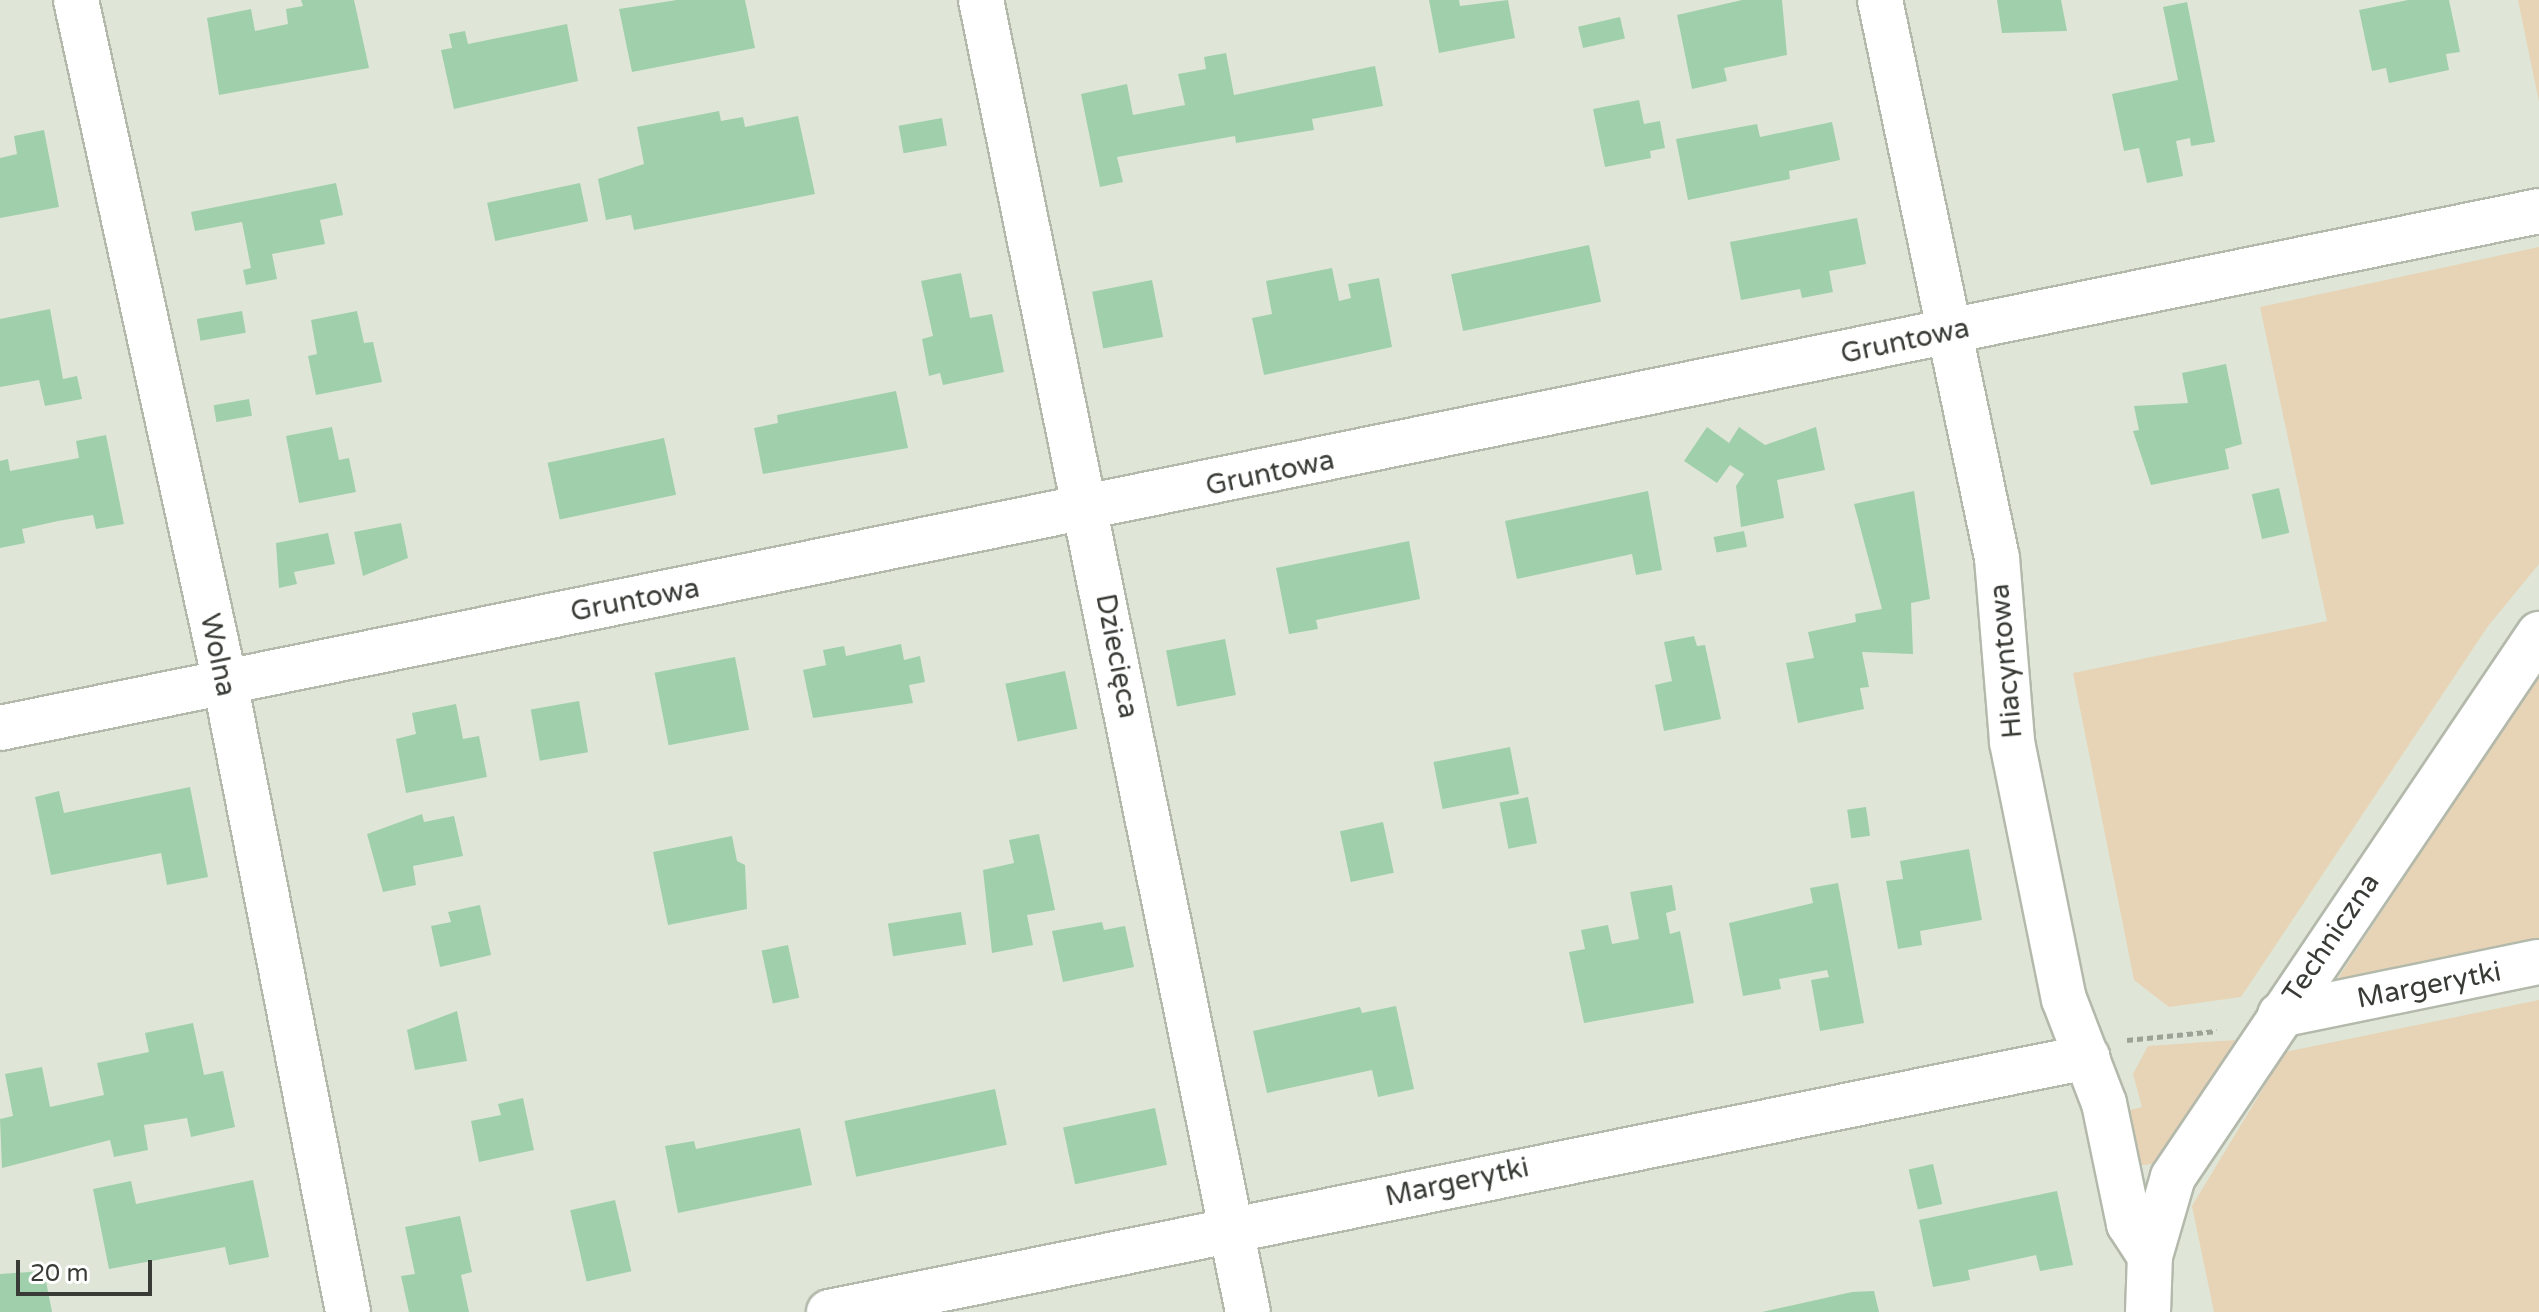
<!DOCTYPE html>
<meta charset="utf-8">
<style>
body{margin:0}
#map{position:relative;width:2539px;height:1312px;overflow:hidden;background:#dfe6d7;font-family:"Varela Round",sans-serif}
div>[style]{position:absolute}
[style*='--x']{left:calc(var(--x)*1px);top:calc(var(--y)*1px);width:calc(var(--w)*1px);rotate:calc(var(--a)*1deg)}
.green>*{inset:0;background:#e7d3b5}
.building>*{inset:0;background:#a0cfab;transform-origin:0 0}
.path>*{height:5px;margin-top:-2.5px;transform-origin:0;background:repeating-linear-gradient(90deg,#9da397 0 6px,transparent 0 10px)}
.roads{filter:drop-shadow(2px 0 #b3b9ab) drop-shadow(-2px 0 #b3b9ab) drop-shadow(0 2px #b3b9ab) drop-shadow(0 -2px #b3b9ab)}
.street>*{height:44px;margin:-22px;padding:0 22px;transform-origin:22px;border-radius:22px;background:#fff}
.secondary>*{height:44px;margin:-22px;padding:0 22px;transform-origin:22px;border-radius:22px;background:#fff}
span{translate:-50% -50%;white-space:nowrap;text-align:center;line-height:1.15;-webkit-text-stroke:8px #fff;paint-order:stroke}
.street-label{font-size:28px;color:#393c36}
.scale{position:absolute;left:16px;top:1260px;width:136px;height:36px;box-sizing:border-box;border:4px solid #393c36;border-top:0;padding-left:10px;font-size:24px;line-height:28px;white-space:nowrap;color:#393c36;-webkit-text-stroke:6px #fff;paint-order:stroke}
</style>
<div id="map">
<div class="green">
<i style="clip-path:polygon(2518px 0,2539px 0,2539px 102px)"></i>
<i style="clip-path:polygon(2539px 247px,2539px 564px,2488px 626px,2241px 997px,2169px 1007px,2134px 980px,2073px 673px,2327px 621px,2260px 307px)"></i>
<i style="clip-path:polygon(2539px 674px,2539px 944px,2338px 978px)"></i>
<i style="clip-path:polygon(2539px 1000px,2539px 1312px,2214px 1312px,2192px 1206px,2285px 1052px)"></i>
<i style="clip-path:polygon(2236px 1040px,2161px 1163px,2135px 1166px,2123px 1112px,2142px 1107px,2133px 1074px,2148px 1046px)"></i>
</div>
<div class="building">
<i style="clip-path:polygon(301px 0,354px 0,369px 68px,219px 95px,207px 18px,251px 9px,255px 31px,288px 24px,286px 9px,303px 6px)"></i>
<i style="clip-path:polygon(677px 0,745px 0,755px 48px,632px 72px,619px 9px)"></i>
<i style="clip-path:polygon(1429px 0,1459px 0,1460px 6px,1508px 0,1515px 38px,1439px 53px)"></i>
<i style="clip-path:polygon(1742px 0,1782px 0,1787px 55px,1724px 68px,1727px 81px,1692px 89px,1677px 15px)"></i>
<i style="clip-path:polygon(1997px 0,2061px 0,2067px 31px,2002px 33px)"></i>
<i style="clip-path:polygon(2408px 0,2449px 0,2460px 52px,2446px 54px,2449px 70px,2389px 83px,2386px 68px,2372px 71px,2359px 10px)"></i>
<i style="clip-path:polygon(2187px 2px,2215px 142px,2191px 146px,2190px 138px,2176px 141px,2183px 176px,2147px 183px,2139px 148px,2124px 151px,2112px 94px,2178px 80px,2163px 7px)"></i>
<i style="left:1620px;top:17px;width:22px;height:43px;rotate:77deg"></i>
<i style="clip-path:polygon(567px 24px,578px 81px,454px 109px,441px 50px,452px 48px,449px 34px,465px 31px,468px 44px)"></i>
<i style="clip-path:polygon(1226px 53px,1234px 95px,1375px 66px,1383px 106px,1312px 119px,1314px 130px,1236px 143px,1235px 136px,1117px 157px,1123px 182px,1100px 187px,1081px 94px,1127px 84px,1133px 115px,1185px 105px,1178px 74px,1206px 69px,1204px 57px)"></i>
<i style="clip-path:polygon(1639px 100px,1644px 124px,1660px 121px,1665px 148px,1650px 151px,1651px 158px,1605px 167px,1593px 109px)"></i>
<i style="clip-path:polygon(719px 111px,721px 121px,743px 117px,745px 127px,798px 116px,815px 194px,634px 230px,631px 215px,606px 220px,598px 179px,644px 164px,637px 127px)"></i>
<i style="left:942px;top:118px;width:28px;height:44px;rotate:80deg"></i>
<i style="clip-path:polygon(1832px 122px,1840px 160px,1789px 171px,1790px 179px,1688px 200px,1676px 139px,1757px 124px,1760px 137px)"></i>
<i style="clip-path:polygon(44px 130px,59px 207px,0 218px,0 158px,17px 154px,14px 136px)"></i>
<i style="clip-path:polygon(336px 183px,343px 215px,320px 220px,325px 244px,272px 254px,277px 279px,246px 285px,243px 270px,251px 268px,242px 222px,195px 231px,191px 212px)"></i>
<i style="left:580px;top:183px;width:39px;height:95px;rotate:78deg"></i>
<i style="clip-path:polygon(1857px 218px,1866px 264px,1829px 271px,1833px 292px,1802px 298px,1800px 289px,1741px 300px,1730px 242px)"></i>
<i style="left:1589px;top:245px;width:58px;height:141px;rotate:78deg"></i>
<i style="clip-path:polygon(1332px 268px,1339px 301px,1351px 298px,1348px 284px,1379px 278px,1392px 347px,1264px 375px,1252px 318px,1272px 314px,1266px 281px)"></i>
<i style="clip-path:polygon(961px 273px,970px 318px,992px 314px,1004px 372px,943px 385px,940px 373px,929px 376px,922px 339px,933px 336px,921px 281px)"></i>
<i style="left:1152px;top:280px;width:58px;height:61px;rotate:79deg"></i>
<i style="clip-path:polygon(50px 309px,63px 379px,77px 376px,82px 399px,45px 406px,39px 380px,0 387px,0 319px)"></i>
<i style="left:242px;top:311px;width:22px;height:46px;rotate:80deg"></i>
<i style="clip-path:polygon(357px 311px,364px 343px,373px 342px,382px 382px,316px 395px,308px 356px,317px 354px,311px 320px)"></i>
<i style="clip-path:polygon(2226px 364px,2242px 444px,2225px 449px,2229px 469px,2151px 485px,2133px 431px,2139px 430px,2134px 406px,2188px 403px,2182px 373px)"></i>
<i style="clip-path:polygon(896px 391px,908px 448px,763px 474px,754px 428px,778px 423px,777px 415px)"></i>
<i style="left:249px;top:399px;width:17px;height:36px;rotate:80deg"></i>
<i style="clip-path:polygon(332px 427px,339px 460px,349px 458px,356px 492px,299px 503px,286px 436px)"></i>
<i style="clip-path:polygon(1707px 427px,1729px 443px,1739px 427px,1765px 445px,1816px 427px,1825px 470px,1777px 480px,1784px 518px,1741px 527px,1736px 486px,1744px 474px,1730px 465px,1717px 483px,1684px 461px)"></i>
<i style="clip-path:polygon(106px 435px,124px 524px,96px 529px,93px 515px,58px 521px,22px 529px,25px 543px,0 548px,0 461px,8px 459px,10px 471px,79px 458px,76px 441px)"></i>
<i style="left:664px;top:438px;width:58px;height:119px;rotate:78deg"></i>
<i style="left:2279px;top:488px;width:46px;height:28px;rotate:77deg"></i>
<i style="clip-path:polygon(1648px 491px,1662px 570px,1636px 575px,1632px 554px,1517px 579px,1505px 521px)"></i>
<i style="clip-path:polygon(1914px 491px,1930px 599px,1911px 603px,1913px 654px,1862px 652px,1869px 687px,1860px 688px,1864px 709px,1798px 723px,1786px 663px,1814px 658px,1808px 632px,1856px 622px,1855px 614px,1882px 609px,1854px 504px)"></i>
<i style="clip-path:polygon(401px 523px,408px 558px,363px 576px,354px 532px)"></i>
<i style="left:1744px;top:531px;width:16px;height:31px;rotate:79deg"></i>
<i style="clip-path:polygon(328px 533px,335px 564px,294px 572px,297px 584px,279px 588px,276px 543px)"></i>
<i style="clip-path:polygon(1409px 541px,1420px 599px,1316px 620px,1318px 629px,1289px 634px,1276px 568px)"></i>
<i style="clip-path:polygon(1694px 636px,1697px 646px,1705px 645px,1721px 719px,1664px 731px,1655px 685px,1672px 681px,1664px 642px)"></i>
<i style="left:1225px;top:639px;width:57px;height:60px;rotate:79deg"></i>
<i style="clip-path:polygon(901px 644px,904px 660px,920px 656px,925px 682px,909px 685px,913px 703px,813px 718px,803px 670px,826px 665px,823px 650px,844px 646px,846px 656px)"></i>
<i style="left:735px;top:657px;width:74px;height:82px;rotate:79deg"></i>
<i style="left:1065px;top:671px;width:59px;height:61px;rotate:78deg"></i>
<i style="left:579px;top:701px;width:52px;height:49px;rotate:80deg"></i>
<i style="clip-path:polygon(456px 704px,463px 739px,479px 736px,487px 777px,406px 793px,396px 739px,416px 734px,412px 713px)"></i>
<i style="left:1510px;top:747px;width:48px;height:78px;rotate:79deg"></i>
<i style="clip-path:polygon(190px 787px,208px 877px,167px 885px,161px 853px,51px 875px,35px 797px,59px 791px,64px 813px)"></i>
<i style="left:1528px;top:797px;width:47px;height:29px;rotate:79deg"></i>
<i style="left:1866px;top:807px;width:29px;height:19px;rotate:82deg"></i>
<i style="clip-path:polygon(422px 814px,424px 822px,454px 816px,463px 856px,413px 866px,416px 885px,383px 892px,367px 834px)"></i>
<i style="left:1383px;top:822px;width:52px;height:44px;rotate:78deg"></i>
<i style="clip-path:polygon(1039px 834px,1055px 910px,1027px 915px,1033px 945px,992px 953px,983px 870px,1014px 863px,1009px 840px)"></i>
<i style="clip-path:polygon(732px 836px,737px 861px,745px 865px,747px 909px,668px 925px,653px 852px)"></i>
<i style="clip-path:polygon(1969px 849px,1982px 920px,1920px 931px,1922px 945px,1898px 949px,1886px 881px,1903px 879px,1900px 861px)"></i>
<i style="clip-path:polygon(1838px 883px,1864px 1023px,1820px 1031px,1811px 980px,1829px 977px,1827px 970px,1779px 979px,1781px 989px,1743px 996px,1729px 923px,1813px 903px,1810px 888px)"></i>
<i style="clip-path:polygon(1672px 885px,1676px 910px,1666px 913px,1670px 934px,1680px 931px,1694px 1003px,1584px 1023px,1569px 952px,1585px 949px,1581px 930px,1608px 925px,1612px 944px,1639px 939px,1630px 892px)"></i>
<i style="clip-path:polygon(480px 905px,491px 955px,440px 967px,431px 926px,451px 922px,448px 912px)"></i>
<i style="left:961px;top:912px;width:33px;height:74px;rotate:81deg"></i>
<i style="clip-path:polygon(1102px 922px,1104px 930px,1125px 926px,1134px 967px,1063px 982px,1052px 931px)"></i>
<i style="left:788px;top:945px;width:54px;height:27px;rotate:78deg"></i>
<i style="clip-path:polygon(1396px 1006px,1414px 1089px,1378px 1097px,1372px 1070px,1267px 1093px,1253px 1031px,1360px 1007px,1362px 1013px)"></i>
<i style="clip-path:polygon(457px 1011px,467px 1061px,415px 1070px,407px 1030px)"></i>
<i style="clip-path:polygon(193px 1023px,204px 1075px,223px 1071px,235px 1127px,191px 1137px,187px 1118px,163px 1122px,144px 1125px,148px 1150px,114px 1157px,110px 1140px,2px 1168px,0 1119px,13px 1116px,5px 1074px,42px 1067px,50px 1107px,104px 1095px,97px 1063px,149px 1052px,145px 1033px)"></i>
<i style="left:995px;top:1089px;width:57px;height:154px;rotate:78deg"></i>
<i style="clip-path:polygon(523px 1098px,534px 1150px,479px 1162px,471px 1121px,501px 1115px,498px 1104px)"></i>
<i style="left:1155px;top:1108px;width:58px;height:94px;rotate:78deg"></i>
<i style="clip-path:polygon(800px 1128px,812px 1185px,678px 1213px,665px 1146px,694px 1141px,696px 1149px)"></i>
<i style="left:1933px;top:1164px;width:41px;height:25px;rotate:77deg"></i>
<i style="clip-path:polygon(253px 1180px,269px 1257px,229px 1265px,225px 1247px,109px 1269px,93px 1189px,131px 1181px,136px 1204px)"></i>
<i style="clip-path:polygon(2057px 1191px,2073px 1265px,2040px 1271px,2036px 1255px,1968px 1270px,1970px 1280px,1933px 1287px,1919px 1220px)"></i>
<i style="left:615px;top:1200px;width:73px;height:46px;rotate:77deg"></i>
<i style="clip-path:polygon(460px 1216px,472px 1272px,461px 1275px,469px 1312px,409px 1312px,401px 1276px,415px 1274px,405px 1227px)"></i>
<i style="clip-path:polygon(44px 1271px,52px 1312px,0 1312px,0 1274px)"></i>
<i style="clip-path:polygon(1874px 1291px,1879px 1312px,1762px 1312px,1852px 1292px)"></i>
</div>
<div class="path">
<i style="--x:2127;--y:1040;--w:90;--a:-5.7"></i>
</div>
<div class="roads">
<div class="street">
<i style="--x:76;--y:0;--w:698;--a:77.68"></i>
<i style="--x:225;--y:682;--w:642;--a:78.95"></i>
<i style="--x:981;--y:0;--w:1339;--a:78.5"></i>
<i style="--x:1880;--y:0;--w:570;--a:78.16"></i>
<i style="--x:1997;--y:558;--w:185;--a:85.3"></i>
<i style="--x:2012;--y:742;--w:262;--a:78.6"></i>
<i style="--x:2064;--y:999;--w:111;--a:69"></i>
<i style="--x:2104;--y:1103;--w:124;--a:78.3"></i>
<i style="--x:2129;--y:1224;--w:38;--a:57"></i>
<i style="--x:0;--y:728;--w:2591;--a:-11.51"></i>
<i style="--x:2280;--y:1015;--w:264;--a:-11.6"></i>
<i style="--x:829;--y:1312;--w:1284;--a:-11.46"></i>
</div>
<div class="secondary">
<i style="--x:2148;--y:1312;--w:56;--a:-88"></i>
<i style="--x:2150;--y:1256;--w:82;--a:-73.8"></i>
<i style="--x:2173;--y:1177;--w:655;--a:-56.02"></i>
</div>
</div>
<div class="street-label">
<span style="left:1905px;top:341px;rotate:-12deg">Gruntowa</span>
<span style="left:1270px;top:473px;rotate:-12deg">Gruntowa</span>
<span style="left:635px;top:600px;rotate:-11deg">Gruntowa</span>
<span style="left:218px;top:655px;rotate:78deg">Wolna</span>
<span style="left:1117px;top:656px;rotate:79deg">Dziecięca</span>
<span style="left:2006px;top:661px;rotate:-95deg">Hiacyntowa</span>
<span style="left:2331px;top:938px;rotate:-56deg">Techniczna</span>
<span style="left:2429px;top:985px;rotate:-11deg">Margerytki</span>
<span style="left:1457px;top:1182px;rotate:-12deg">Margerytki</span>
</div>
<div class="scale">20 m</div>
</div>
